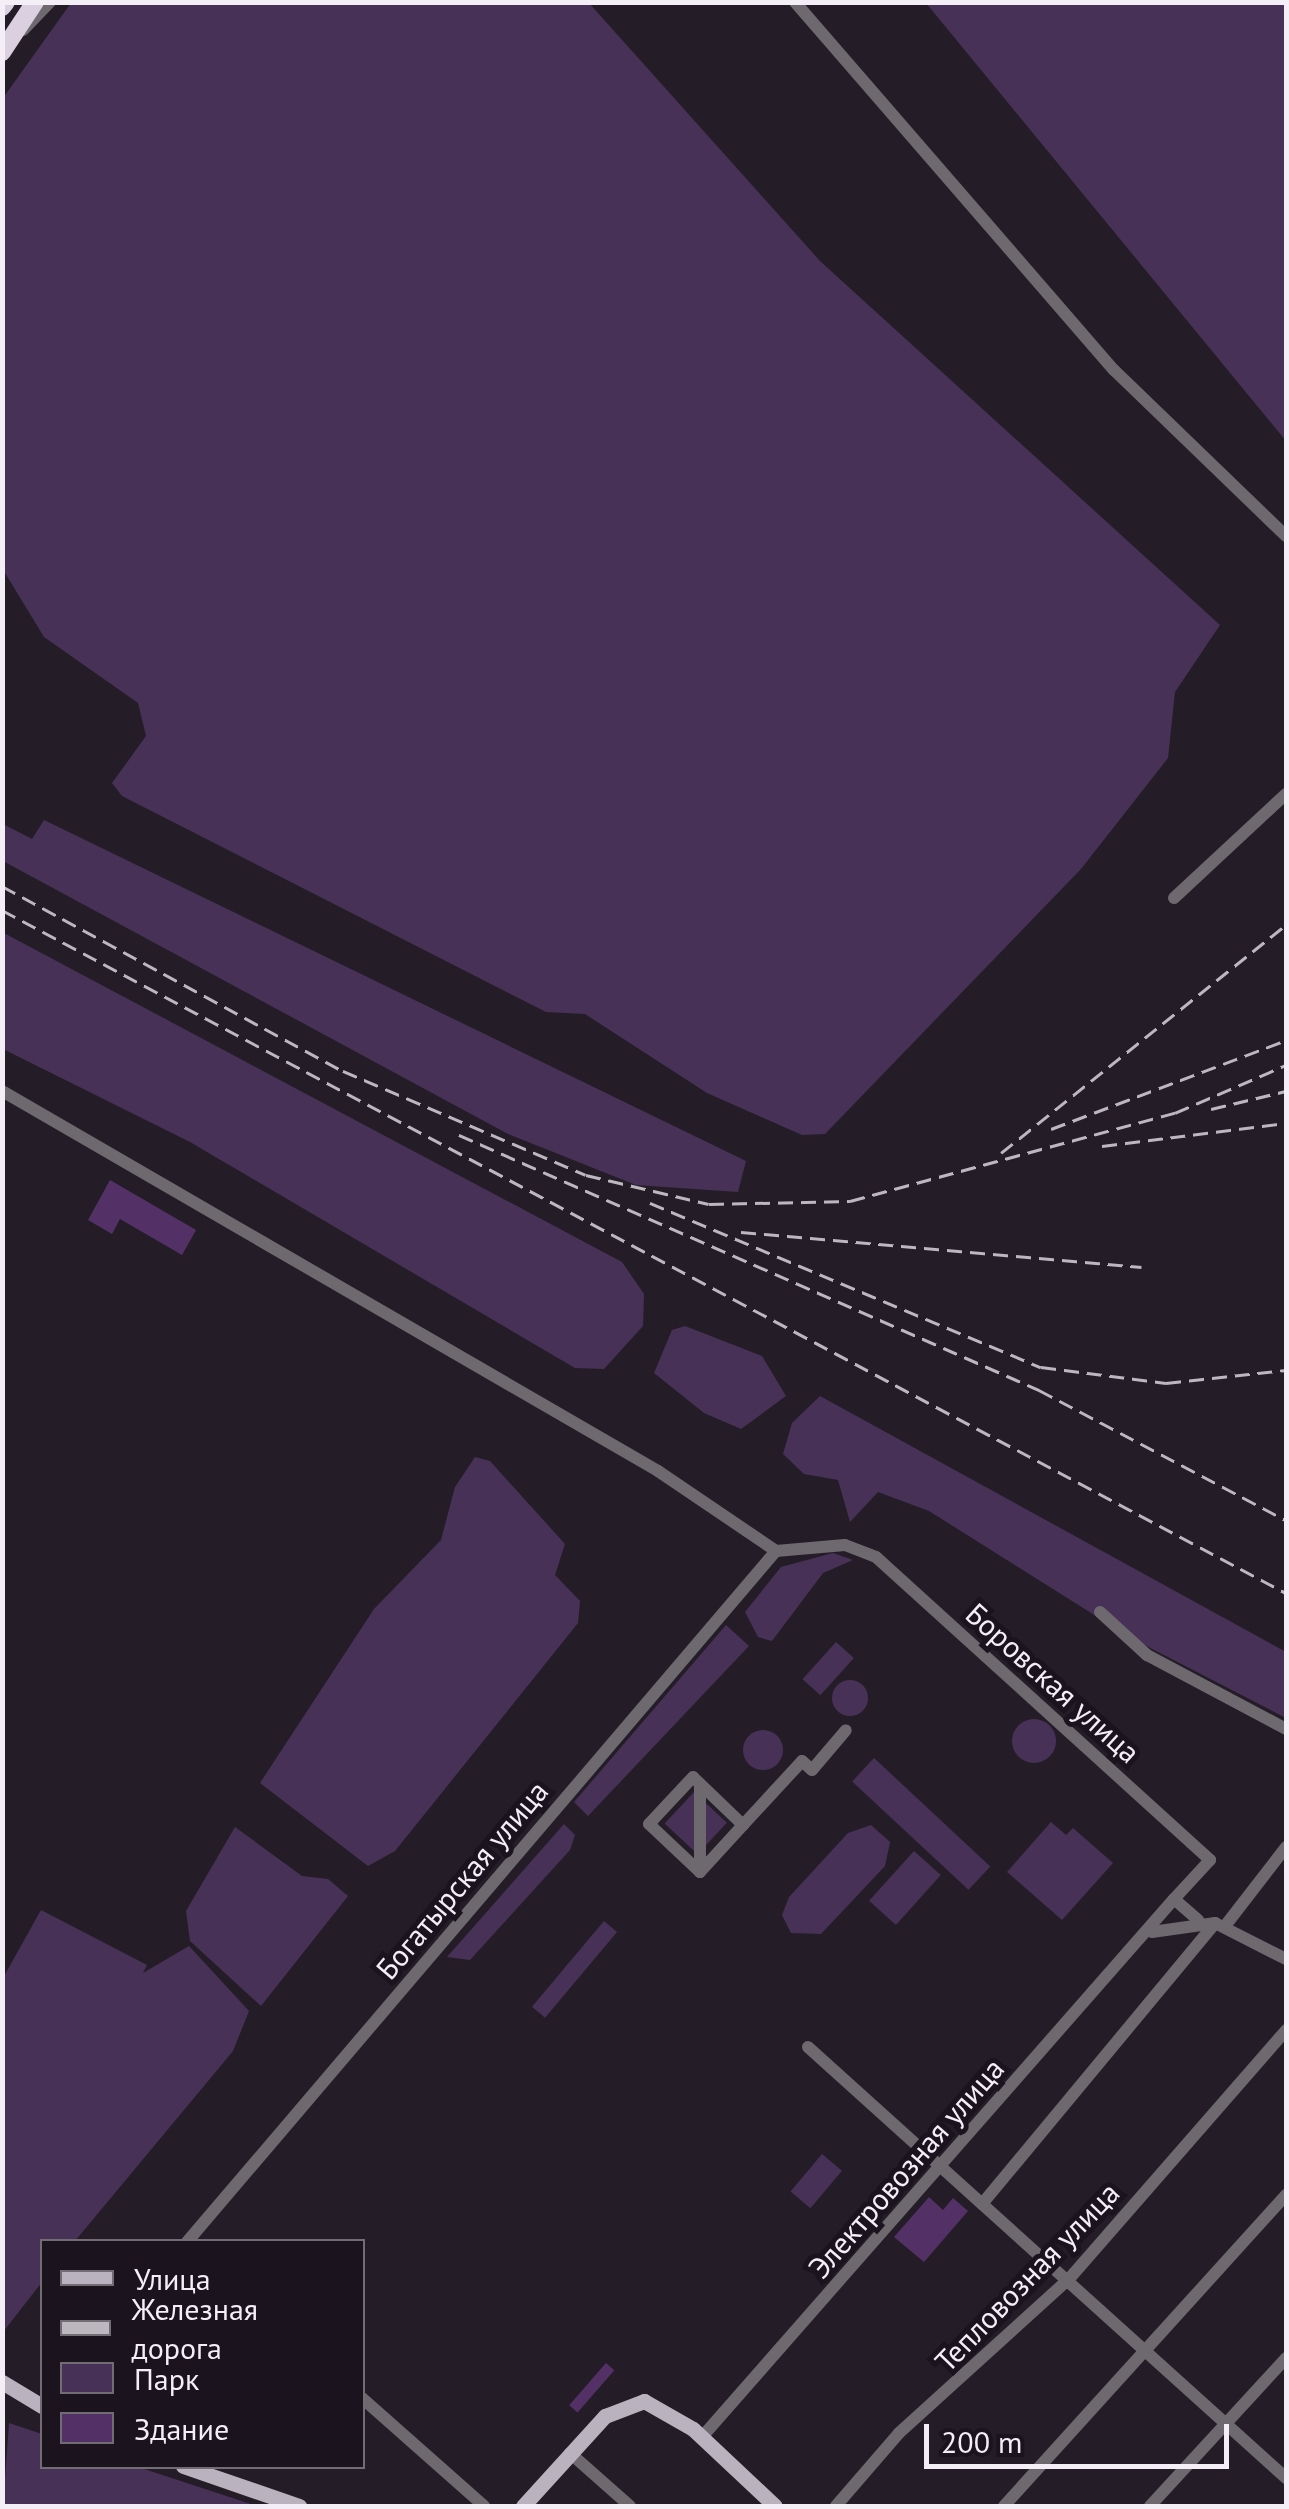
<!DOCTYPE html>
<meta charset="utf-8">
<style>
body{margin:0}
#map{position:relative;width:1289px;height:2509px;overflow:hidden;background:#241d28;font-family:"PT Sans",sans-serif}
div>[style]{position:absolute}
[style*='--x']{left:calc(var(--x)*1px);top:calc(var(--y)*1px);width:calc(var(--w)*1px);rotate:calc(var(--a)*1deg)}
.green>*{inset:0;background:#483156;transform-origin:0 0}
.round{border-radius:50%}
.building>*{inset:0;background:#533166;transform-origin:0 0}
.minor>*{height:12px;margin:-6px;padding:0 6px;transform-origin:6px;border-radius:6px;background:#6d696f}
.major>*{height:15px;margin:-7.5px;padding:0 7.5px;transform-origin:7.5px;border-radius:7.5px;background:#bab3bf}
.highway>*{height:18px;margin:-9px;padding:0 9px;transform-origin:9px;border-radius:9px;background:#dad0df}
.rail>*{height:2.5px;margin-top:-1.25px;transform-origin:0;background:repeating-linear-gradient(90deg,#bdb7c0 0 15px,transparent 0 23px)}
span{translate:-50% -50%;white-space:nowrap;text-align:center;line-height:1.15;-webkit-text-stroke:10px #1b141f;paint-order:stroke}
.street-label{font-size:30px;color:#f4eff7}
.frame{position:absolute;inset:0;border:5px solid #f4eff7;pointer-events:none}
.legend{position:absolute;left:40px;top:2239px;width:325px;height:230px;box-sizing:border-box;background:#1b141f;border:2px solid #726c75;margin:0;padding:12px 18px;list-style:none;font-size:30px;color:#f4eff7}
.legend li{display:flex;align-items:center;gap:20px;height:50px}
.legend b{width:50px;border:2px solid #726c75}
.scale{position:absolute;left:924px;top:2424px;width:305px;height:45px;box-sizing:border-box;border:5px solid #f4eff7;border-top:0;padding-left:12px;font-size:30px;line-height:35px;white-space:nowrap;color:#f4eff7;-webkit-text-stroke:8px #1b141f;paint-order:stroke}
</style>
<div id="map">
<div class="green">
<i style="clip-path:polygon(71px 3px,589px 3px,820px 261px,1220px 625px,1175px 692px,1168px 758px,1081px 869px,825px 1134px,802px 1135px,707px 1093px,585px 1014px,546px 1012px,122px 796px,112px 783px,146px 736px,138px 703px,44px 637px,2px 568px,3px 98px)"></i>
<i style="clip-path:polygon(926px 3px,1286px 3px,1286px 441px)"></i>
<i style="clip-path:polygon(44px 820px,746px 1161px,738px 1192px,636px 1185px,508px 1134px,3px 861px,3px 824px,32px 839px)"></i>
<i style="clip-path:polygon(2px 932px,622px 1262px,644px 1294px,643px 1326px,604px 1369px,575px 1368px,190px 1142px,3px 1049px)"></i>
<i style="clip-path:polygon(685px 1326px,762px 1356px,786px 1396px,741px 1429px,704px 1413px,654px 1373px,672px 1330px)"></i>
<i style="clip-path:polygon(820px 1396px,1286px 1652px,1286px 1718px,1131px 1638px,929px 1511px,878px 1492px,850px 1522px,838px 1480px,804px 1474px,783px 1454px,792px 1423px)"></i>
<i style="clip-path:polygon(475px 1457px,490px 1461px,565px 1544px,555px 1575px,580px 1601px,578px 1623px,395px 1851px,368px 1866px,260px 1783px,374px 1609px,441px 1540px,455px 1487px)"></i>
<i style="clip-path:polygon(833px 1553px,853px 1560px,823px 1573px,772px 1641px,758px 1637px,745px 1612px,781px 1567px)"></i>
<i style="clip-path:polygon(726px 1625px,749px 1646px,588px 1816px,574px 1802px)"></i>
<i style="left:836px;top:1642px;width:24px;height:50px;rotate:42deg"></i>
<i class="round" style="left:832px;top:1680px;width:36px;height:36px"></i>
<i class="round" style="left:1012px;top:1719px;width:44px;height:44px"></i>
<i class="round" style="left:743px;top:1730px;width:40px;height:40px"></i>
<i style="left:874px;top:1758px;width:159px;height:32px;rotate:43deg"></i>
<i style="left:694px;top:1792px;width:45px;height:43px;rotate:43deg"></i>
<i style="clip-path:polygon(1051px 1822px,1066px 1835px,1073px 1828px,1113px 1863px,1062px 1920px,1007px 1872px)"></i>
<i style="clip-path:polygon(564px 1824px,575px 1835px,570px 1850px,470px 1960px,447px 1957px)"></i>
<i style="clip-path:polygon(871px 1825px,890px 1842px,885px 1866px,821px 1934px,791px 1933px,782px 1915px,789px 1897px,848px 1833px)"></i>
<i style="clip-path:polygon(235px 1827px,302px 1876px,328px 1879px,348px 1896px,261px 2006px,190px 1941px,186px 1911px)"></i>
<i style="left:914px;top:1851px;width:36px;height:67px;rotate:42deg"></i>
<i style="clip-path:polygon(41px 1910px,147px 1965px,143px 1973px,189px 1946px,249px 2011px,233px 2051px,75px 2241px,42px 2242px,42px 2282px,3px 2332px,3px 1978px)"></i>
<i style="left:604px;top:1921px;width:17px;height:112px;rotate:40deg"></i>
<i style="left:822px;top:2154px;width:26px;height:49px;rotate:40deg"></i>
<i style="clip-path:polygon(9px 2423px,42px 2434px,42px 2466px,138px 2467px,257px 2506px,3px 2506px)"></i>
</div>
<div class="building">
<i style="clip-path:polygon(110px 1180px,196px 1230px,182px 1255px,120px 1219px,112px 1234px,88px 1220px)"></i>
<i style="clip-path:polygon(929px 2197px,943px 2210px,953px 2198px,968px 2211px,924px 2262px,894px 2237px)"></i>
<i style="left:606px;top:2363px;width:11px;height:56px;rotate:41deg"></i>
</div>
<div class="minor">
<i style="--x:795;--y:2;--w:487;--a:49.1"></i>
<i style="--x:1114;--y:370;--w:239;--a:44"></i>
<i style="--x:23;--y:30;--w:39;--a:-46"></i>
<i style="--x:1174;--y:898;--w:153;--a:-42.9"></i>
<i style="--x:2;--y:1091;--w:758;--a:30.08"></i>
<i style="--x:658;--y:1471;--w:143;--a:34.1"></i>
<i style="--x:776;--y:1551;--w:69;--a:-5"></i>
<i style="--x:845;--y:1545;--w:33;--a:21"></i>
<i style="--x:876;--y:1557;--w:451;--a:42.2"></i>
<i style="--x:1210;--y:1860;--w:53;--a:132.7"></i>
<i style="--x:1174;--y:1899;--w:32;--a:41"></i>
<i style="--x:1100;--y:1612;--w:64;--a:42.5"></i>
<i style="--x:1147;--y:1655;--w:157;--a:28"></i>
<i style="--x:743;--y:1825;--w:69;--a:-136.2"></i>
<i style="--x:693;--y:1777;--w:64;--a:133.1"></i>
<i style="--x:649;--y:1824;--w:70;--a:43.3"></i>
<i style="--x:700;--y:1872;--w:64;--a:-47.5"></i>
<i style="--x:743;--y:1825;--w:87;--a:-47.3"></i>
<i style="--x:802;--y:1761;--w:13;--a:42"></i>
<i style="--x:812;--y:1770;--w:52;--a:-49.6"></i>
<i style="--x:700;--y:1872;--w:88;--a:-90"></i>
<i style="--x:1225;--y:1926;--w:100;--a:-52.3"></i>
<i style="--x:1152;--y:1932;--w:64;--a:-8.1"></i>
<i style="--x:1215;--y:1923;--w:80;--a:26.9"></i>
<i style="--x:808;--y:2047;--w:644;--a:42.04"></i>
<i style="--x:982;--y:2204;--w:365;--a:-50.3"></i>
<i style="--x:187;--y:2242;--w:908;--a:-49.56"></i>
<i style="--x:362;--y:2398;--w:163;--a:41.5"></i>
<i style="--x:702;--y:2437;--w:716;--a:-48.74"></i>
<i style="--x:570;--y:2453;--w:80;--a:41.5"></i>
<i style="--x:836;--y:2506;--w:96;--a:-49.2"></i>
<i style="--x:899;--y:2433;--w:229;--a:-42.2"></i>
<i style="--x:1069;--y:2279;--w:330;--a:-48.9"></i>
<i style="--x:1004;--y:2506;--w:420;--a:-47.8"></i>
<i style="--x:1150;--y:2506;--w:201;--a:-47.4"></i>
</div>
<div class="major">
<i style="--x:2;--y:2382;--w:47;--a:31"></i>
<i style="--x:183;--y:2466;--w:123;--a:19"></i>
<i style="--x:523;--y:2506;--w:122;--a:-47.7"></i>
<i style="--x:605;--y:2416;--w:42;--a:-21"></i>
<i style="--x:644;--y:2401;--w:56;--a:29.7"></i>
<i style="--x:693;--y:2429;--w:112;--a:43.2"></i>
</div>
<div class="highway">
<i style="--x:2;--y:7;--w:6;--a:-51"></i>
<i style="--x:2;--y:52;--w:60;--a:-56.6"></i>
</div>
<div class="rail">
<i style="--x:2;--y:886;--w:388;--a:28.5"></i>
<i style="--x:343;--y:1071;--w:264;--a:23.2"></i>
<i style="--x:586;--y:1175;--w:126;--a:13.3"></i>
<i style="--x:709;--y:1204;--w:141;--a:-1.2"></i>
<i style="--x:850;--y:1201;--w:337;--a:-15.2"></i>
<i style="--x:1175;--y:1113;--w:121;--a:-23.4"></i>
<i style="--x:2;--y:910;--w:1454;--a:28.01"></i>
<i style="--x:1211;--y:1109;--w:77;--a:-13.5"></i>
<i style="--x:1051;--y:1129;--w:251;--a:-20.7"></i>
<i style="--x:459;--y:1135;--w:634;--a:23.73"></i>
<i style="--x:1039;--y:1390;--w:279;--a:27.8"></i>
<i style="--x:1102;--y:1146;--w:185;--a:-7.1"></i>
<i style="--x:1001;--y:1153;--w:365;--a:-38.7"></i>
<i style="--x:650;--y:1203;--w:424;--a:22.8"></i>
<i style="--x:1041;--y:1367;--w:126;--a:7.3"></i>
<i style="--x:1166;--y:1383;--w:121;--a:-6.2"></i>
<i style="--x:741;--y:1232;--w:402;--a:5"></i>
</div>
<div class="street-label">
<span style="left:1053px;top:1683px;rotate:42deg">Боровская улица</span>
<span style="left:462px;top:1880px;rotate:-50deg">Богатырская улица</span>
<span style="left:906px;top:2168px;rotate:-49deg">Электровозная улица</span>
<span style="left:1027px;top:2277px;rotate:-46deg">Тепловозная улица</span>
</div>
<div class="frame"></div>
<ul class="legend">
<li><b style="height:12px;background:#bab3bf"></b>Улица</li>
<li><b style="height:12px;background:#bdb7c0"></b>Железная дорога</li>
<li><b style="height:28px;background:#483156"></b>Парк</li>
<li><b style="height:28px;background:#533166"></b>Здание</li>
</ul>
<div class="scale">200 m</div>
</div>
